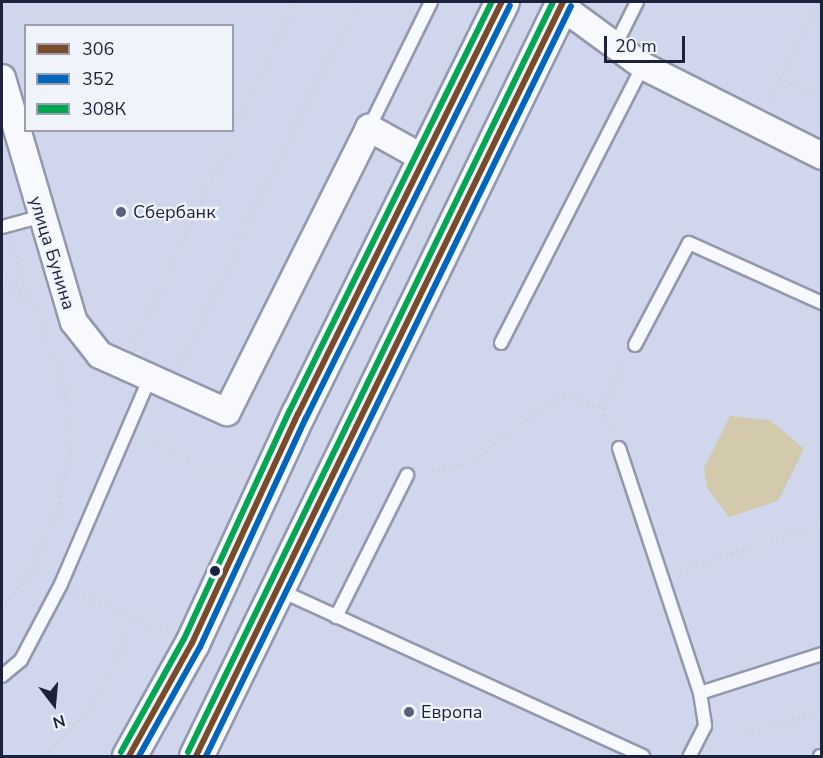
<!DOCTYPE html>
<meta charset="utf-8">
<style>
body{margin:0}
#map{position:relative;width:823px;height:758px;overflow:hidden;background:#d0d7ed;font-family:"Nunito Sans",sans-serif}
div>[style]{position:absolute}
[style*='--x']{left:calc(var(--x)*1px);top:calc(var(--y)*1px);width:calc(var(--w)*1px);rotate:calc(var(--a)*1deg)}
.green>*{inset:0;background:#d3c9ac}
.path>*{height:4px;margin-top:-2px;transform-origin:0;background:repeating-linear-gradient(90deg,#cdd0d7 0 1.5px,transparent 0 6px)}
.roads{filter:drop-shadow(2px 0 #9299ae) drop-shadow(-2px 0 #9299ae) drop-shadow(0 2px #9299ae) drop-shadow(0 -2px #9299ae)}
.lane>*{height:12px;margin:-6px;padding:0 6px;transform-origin:6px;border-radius:6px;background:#f8f9fc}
.street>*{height:26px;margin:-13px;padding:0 13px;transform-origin:13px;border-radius:13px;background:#f8f9fc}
.secondary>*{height:33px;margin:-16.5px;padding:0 16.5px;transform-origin:16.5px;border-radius:16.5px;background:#f8f9fc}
.bus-1>*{height:6px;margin:-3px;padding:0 3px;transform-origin:3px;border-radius:3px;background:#7a4b2a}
.bus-2>*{height:6px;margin:-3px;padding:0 3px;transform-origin:3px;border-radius:3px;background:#0065bd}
.bus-3>*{height:6px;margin:-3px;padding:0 3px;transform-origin:3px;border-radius:3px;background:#00a651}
.dots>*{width:16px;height:16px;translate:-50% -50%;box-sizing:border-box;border:3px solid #f1f3fa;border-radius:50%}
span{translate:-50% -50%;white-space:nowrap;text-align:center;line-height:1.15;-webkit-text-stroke:4.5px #f1f3fa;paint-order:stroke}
.poi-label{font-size:18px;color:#1b223c}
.left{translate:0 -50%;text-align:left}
.street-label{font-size:18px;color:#1b223c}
.frame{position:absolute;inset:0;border:3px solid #1b223c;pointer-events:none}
.legend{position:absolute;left:24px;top:24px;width:210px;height:108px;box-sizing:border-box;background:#f1f3fa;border:2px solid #9b9fae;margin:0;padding:8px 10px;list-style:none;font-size:18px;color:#1b223c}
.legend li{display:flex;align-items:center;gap:12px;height:30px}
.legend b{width:30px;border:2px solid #9b9fae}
.north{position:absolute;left:24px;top:674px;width:60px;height:60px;-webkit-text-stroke:4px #f1f3fa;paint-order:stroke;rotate:164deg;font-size:16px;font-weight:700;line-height:24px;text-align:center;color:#1b223c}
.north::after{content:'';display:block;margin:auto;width:21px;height:27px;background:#1b223c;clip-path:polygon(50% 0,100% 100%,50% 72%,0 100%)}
.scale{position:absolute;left:604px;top:36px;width:81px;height:27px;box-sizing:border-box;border:3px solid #1b223c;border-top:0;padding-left:8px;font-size:18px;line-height:21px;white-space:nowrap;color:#1b223c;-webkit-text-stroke:4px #f1f3fa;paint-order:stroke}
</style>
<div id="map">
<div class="green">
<i style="clip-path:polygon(730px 416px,770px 420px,804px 449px,778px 501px,729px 517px,707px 488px,704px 468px)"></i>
</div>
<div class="path">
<i style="--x:780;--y:78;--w:47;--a:25.5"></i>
<i style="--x:769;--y:101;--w:110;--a:-63.7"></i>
<i style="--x:2;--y:198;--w:8;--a:76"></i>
<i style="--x:2;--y:275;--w:34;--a:43"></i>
<i style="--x:135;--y:343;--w:377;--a:-64.9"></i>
<i style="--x:179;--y:364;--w:404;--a:-63.6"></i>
<i style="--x:603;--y:409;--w:54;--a:-63.4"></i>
<i style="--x:145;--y:438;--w:101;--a:26.6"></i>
<i style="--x:426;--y:472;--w:47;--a:-9.9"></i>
<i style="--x:472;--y:464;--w:52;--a:-41.1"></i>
<i style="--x:511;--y:430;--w:63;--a:-32.7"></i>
<i style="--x:564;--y:396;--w:41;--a:18.4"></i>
<i style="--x:603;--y:409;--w:24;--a:68"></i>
<i style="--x:680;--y:571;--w:150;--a:-18.3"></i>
<i style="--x:78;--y:592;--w:98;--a:24.2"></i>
<i style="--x:2;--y:608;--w:46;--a:-51.1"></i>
<i style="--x:31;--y:572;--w:62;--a:-66.3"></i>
<i style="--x:56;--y:515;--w:67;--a:-76.2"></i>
<i style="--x:72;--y:450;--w:56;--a:-97.1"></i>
<i style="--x:65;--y:394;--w:58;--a:-107.2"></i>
<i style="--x:48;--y:339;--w:46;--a:-116"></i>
<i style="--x:28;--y:298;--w:57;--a:-105.3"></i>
<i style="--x:735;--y:738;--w:91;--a:-17.8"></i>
<i style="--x:45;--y:756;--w:83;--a:-46.9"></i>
<i style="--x:102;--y:695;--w:85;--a:-69.2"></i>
</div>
<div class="roads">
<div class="lane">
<i style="--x:615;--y:46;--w:49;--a:-63.4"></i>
<i style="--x:369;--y:128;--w:140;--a:-63.8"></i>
<i style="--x:2;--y:227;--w:39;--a:-15"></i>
<i style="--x:501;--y:343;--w:311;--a:-62.9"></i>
<i style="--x:635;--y:345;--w:115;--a:-62.1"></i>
<i style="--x:689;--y:243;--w:146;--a:24.3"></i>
<i style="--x:619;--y:448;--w:258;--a:71.7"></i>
<i style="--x:700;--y:693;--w:33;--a:81"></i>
<i style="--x:705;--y:726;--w:34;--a:117"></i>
<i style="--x:279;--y:590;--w:400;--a:24.5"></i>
<i style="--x:336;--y:617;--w:159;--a:-63.4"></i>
<i style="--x:2;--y:676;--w:25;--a:-40"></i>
<i style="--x:21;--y:660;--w:86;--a:-62.2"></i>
<i style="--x:61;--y:584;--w:222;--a:-66.7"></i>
<i style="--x:700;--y:693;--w:128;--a:-17.7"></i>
<i style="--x:820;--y:756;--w:2;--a:0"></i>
</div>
<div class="street">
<i style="--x:561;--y:6;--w:102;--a:36.2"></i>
<i style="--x:643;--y:66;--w:200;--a:26.7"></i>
<i style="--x:2;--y:78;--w:254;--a:73.6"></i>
<i style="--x:74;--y:322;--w:42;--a:51.8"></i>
<i style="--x:100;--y:355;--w:139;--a:24.2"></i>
<i style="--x:227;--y:412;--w:318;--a:-63.4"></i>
<i style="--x:369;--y:128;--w:64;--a:29"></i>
</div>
<div class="secondary">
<i style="--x:129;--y:756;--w:129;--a:-60.9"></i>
<i style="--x:192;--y:643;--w:252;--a:-65.2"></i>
<i style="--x:298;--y:414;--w:460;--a:-63.7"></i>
<i style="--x:196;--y:756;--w:839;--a:-64.05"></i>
</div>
</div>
<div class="bus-1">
<i style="--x:129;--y:756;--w:129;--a:-60.9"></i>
<i style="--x:192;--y:643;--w:252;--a:-65.2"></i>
<i style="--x:298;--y:414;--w:460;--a:-63.7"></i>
<i style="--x:196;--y:756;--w:839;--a:-64.05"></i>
</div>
<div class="bus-2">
<i style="--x:139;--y:756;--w:125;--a:-60.8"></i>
<i style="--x:200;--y:647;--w:252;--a:-65.2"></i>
<i style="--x:306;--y:418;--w:460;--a:-63.7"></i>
<i style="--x:206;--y:756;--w:834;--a:-64.05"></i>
</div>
<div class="bus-3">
<i style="--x:121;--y:752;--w:129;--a:-60.9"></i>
<i style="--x:184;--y:639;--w:252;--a:-65.2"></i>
<i style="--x:290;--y:410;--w:455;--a:-63.7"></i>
<i style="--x:188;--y:752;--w:834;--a:-64.05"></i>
</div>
<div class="dots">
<i style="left:121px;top:212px;background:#5a617a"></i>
<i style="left:215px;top:571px;background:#1b223c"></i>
<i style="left:409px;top:712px;background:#5a617a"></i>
</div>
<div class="poi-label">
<span class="left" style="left:133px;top:212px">Сбербанк</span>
<span class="left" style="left:421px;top:712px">Европа</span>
</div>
<div class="street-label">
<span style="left:52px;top:253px;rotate:73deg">улица Бунина</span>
</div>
<div class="frame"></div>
<ul class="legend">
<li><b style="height:8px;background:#7a4b2a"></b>306</li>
<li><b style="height:8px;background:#0065bd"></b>352</li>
<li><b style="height:8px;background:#00a651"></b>308К</li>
</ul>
<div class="north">N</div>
<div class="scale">20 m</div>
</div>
